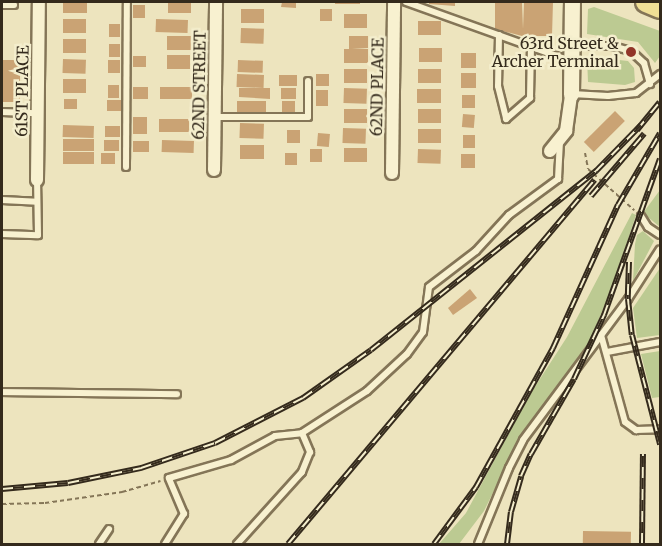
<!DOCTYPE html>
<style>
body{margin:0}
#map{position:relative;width:662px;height:546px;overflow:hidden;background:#ede4be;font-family:Merriweather,serif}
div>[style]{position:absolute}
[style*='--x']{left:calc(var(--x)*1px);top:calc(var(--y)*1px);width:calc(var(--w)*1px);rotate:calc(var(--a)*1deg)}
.green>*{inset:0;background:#bcca92}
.building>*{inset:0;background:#caa374;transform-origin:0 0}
.path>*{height:2px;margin-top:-1px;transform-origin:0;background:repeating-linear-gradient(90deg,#847557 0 4.5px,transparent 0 7.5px)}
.roads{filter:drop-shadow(2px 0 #847557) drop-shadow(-2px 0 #847557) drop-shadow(0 2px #847557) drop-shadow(0 -2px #847557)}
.service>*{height:6px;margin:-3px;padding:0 3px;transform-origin:3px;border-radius:3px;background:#f8f1d0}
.minor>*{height:12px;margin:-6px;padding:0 6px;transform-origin:6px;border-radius:6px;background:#f8f1d0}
.tertiary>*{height:15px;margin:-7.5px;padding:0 7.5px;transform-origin:7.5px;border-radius:7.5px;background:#f8f1d0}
.primary>*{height:20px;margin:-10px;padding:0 10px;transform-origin:10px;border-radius:10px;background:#f0df95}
.rail>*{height:6px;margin-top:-3px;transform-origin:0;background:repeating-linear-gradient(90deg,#f4eecd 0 11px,#342a1c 0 22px);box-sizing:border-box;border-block:2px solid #342a1c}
.dots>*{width:16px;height:16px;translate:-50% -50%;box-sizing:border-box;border:3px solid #f4eecd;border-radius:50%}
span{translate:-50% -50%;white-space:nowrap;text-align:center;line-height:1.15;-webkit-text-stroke:5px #f4eecd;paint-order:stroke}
.poi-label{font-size:16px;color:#342a1c}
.right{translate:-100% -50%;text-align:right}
.street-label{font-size:16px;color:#342a1c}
.frame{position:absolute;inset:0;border:3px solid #342a1c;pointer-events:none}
</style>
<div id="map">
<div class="green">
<i style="clip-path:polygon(594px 7px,660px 31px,660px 56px,655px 63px,638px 42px,587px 34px,588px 9px)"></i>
<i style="clip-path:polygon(587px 58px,594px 58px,594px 69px,601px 69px,601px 58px,628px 61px,634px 68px,635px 82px,625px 85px,588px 82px)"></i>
<i style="clip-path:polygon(660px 190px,660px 227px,643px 213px)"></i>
<i style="clip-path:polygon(632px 213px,636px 215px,613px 285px,589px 343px,524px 430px,484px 511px,459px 544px,439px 544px,466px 513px,529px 396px,567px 337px)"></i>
<i style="clip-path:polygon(643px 231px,654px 241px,633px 281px,635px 244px,637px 235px)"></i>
<i style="clip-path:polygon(660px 268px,660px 335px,637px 338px,633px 308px)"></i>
<i style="clip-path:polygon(660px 351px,660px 397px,652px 398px,641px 354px)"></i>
</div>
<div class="building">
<i style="left:63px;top:2px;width:24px;height:11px"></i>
<i style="left:168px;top:2px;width:23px;height:11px"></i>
<i style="clip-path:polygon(282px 2px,296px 2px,296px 8px,281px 7px)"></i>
<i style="left:335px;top:2px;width:25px;height:2px"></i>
<i style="clip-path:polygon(429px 2px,455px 2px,455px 6px,429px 4px)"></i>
<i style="clip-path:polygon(495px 2px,522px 2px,523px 29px,524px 2px,553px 2px,552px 36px,522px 36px,495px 29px)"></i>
<i style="left:133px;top:5px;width:12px;height:13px"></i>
<i style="left:241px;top:9px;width:23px;height:14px"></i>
<i style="left:320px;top:9px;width:12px;height:12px"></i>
<i style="left:344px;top:14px;width:23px;height:14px"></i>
<i style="left:63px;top:19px;width:23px;height:14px"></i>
<i style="left:156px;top:19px;width:32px;height:13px;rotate:2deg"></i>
<i style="left:418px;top:21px;width:23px;height:14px"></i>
<i style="left:109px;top:24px;width:11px;height:13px"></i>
<i style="left:241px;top:28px;width:23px;height:15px;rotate:2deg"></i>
<i style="left:167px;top:36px;width:24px;height:14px"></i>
<i style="clip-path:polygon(349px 36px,368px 36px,368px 48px,352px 48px,368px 49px,368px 63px,344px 63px,344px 49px,349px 49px)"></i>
<i style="left:63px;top:39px;width:23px;height:14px"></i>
<i style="left:109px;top:44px;width:11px;height:13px"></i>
<i style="left:419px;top:48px;width:23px;height:14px"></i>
<i style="left:461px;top:53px;width:15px;height:15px"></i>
<i style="left:167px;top:55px;width:23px;height:14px"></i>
<i style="left:133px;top:56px;width:13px;height:11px"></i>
<i style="left:63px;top:59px;width:23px;height:14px;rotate:2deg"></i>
<i style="left:2px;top:60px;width:18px;height:42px"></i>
<i style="left:108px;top:60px;width:12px;height:13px"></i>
<i style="left:238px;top:60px;width:25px;height:12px;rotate:2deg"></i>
<i style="left:594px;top:61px;width:7px;height:8px"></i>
<i style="left:344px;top:69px;width:23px;height:14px"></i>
<i style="left:418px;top:69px;width:23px;height:14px"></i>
<i style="left:461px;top:73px;width:15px;height:15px"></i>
<i style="left:237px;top:74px;width:27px;height:13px;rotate:2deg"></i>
<i style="left:316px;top:74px;width:13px;height:12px"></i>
<i style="left:279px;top:75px;width:18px;height:11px"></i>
<i style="left:63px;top:79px;width:23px;height:14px"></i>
<i style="left:108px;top:85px;width:11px;height:13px"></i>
<i style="left:133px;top:87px;width:15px;height:12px"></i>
<i style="left:160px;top:87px;width:32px;height:12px"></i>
<i style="clip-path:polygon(239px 88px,270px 88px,270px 99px,239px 97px)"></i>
<i style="left:281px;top:88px;width:15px;height:11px"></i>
<i style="left:344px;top:88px;width:23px;height:15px;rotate:2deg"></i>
<i style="left:417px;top:89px;width:24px;height:14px"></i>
<i style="left:316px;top:90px;width:12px;height:16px"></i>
<i style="left:462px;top:95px;width:13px;height:13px"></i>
<i style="left:64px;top:99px;width:13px;height:10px"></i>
<i style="left:107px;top:100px;width:15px;height:11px"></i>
<i style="left:266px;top:101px;width:12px;height:29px;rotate:90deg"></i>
<i style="left:282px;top:101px;width:13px;height:13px"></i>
<i style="left:344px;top:109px;width:23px;height:14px"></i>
<i style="left:418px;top:109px;width:23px;height:14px"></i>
<i style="left:615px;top:111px;width:14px;height:44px;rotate:45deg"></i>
<i style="left:463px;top:114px;width:12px;height:13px;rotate:5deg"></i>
<i style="left:133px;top:117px;width:14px;height:17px"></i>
<i style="left:159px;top:119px;width:30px;height:13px"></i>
<i style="left:240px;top:123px;width:24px;height:15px;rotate:2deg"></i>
<i style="left:63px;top:125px;width:31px;height:12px;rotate:2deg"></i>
<i style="left:105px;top:126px;width:15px;height:11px"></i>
<i style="left:343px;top:128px;width:23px;height:15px;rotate:2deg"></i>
<i style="left:418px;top:129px;width:23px;height:14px"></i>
<i style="left:287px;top:130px;width:13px;height:13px"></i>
<i style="left:318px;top:133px;width:12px;height:13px;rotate:5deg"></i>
<i style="left:463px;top:135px;width:12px;height:13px"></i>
<i style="left:63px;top:139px;width:31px;height:12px"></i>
<i style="left:104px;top:140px;width:15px;height:11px"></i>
<i style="left:162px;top:140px;width:32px;height:12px;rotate:2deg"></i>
<i style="left:133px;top:141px;width:16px;height:11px"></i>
<i style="left:240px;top:145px;width:24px;height:14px"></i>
<i style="left:344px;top:148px;width:23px;height:14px"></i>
<i style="left:310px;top:149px;width:12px;height:13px"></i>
<i style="left:418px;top:149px;width:23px;height:14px;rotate:2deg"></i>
<i style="left:63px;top:152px;width:31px;height:12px"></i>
<i style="left:101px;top:153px;width:14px;height:11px"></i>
<i style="left:285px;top:153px;width:12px;height:12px"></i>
<i style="left:461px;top:154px;width:14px;height:14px"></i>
<i style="clip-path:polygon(470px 289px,477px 298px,453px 315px,448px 308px)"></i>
<i style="left:583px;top:531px;width:48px;height:13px;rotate:1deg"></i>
</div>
<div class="path">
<i style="--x:585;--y:153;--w:16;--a:79"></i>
<i style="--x:588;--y:169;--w:62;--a:41.7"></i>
<i style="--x:2;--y:504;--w:43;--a:-1.3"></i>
<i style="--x:45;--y:503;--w:78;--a:-8.1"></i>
<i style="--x:122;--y:492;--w:40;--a:-16"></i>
</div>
<div class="roads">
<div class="service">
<i style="--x:406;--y:2;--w:175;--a:19.7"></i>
<i style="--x:2;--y:5;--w:12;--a:0"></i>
<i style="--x:499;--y:35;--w:51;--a:91.1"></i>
<i style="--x:498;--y:86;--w:34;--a:76"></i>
<i style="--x:506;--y:119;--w:32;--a:-41"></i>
<i style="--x:530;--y:98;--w:51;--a:-88.9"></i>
<i style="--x:573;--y:46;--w:39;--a:0"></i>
<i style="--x:612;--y:46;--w:20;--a:15"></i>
<i style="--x:631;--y:51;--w:18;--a:43"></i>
<i style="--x:644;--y:63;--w:22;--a:74"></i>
<i style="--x:572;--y:94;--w:36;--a:3"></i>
<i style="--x:608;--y:96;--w:28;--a:-6"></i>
<i style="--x:636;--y:93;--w:31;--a:-38"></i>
<i style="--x:2;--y:112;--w:35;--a:2"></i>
<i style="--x:215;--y:117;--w:93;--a:0"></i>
<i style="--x:308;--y:117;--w:36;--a:-90"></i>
<i style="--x:126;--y:167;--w:165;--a:-89.7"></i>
<i style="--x:2;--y:200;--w:35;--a:3"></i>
<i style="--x:641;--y:216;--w:13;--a:58"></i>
<i style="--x:648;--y:227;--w:14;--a:34"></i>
<i style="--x:2;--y:234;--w:36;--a:2"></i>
<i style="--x:38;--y:235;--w:55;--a:-91"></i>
<i style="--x:601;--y:335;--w:90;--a:74.6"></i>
<i style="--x:625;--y:422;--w:14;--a:36"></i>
<i style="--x:636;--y:430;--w:24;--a:-2"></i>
<i style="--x:607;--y:352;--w:54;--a:-10.7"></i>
<i style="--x:2;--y:392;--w:175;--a:0.7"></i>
<i style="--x:302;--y:433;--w:77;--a:-32.9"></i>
<i style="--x:367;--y:391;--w:54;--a:-42.8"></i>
<i style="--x:407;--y:354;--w:27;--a:-54"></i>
<i style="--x:423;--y:332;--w:45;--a:-82.4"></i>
<i style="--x:429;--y:287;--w:59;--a:-37.5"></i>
<i style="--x:476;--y:251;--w:49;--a:-47.5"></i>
<i style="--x:509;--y:215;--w:61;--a:-36.3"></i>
<i style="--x:558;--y:179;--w:39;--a:-87"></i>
<i style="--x:99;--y:544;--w:18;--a:-56"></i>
<i style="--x:165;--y:544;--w:36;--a:-58"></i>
<i style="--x:184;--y:514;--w:39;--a:-113"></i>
<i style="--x:169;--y:478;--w:65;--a:-16.2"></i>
<i style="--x:231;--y:460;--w:50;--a:-28.6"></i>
<i style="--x:275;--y:436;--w:27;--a:-6"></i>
<i style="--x:302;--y:433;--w:21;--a:67"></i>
<i style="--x:310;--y:452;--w:22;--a:112"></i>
<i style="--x:302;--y:472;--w:97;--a:132.1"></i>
<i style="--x:478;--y:544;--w:82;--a:-67.8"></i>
<i style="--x:509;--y:468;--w:31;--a:-63"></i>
<i style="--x:523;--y:440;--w:176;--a:-53.3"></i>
<i style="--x:628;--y:299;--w:59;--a:-57.4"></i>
</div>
<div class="minor">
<i style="--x:550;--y:151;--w:26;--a:-51"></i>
<i style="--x:566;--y:131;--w:37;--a:-82"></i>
<i style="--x:214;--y:170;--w:168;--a:-89.3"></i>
<i style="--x:392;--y:173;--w:171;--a:-89.3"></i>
<i style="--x:37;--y:180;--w:178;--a:-89.4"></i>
</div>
<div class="tertiary">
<i style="--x:571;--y:94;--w:92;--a:-89.4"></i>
</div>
<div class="primary">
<i style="--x:646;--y:2;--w:15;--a:23"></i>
</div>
</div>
<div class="rail">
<i style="--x:637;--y:130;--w:36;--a:-51"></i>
<i style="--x:591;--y:196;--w:82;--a:-49.5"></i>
<i style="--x:629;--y:262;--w:37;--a:92"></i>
<i style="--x:628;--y:299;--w:36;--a:84"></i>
<i style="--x:632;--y:335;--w:113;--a:75.6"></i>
<i style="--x:2;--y:489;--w:66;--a:-5.2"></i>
<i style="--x:68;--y:483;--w:75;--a:-11.6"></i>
<i style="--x:141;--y:468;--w:78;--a:-18.7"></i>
<i style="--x:215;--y:443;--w:99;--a:-27.1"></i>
<i style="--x:303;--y:398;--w:83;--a:-35.2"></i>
<i style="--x:371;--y:350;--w:288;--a:-38.5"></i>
<i style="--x:596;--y:171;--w:64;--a:-45.6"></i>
<i style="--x:288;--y:544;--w:476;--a:-49.9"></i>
<i style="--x:434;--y:544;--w:71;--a:-53.6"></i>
<i style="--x:476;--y:487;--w:159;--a:-61"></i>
<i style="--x:553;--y:348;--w:157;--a:-65.6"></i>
<i style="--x:618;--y:205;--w:83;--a:-59.7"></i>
<i style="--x:507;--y:544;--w:32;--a:-83"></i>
<i style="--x:511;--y:512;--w:37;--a:-74"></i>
<i style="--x:521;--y:476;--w:24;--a:-66"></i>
<i style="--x:531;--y:454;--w:86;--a:-60.2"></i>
<i style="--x:574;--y:379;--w:71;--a:-64.9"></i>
<i style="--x:604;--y:315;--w:166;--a:-70.3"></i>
<i style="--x:642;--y:544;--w:90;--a:-89.4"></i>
</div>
<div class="dots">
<i style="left:631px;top:52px;background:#923528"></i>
</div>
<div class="poi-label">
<span class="right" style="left:619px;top:52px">63rd Street &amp;<br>Archer Terminal</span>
</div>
<div class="street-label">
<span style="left:199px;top:85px;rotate:-89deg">62ND STREET</span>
<span style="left:377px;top:87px;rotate:-89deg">62ND PLACE</span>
<span style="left:22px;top:91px;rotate:-89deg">61ST PLACE</span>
</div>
<div class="frame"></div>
</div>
